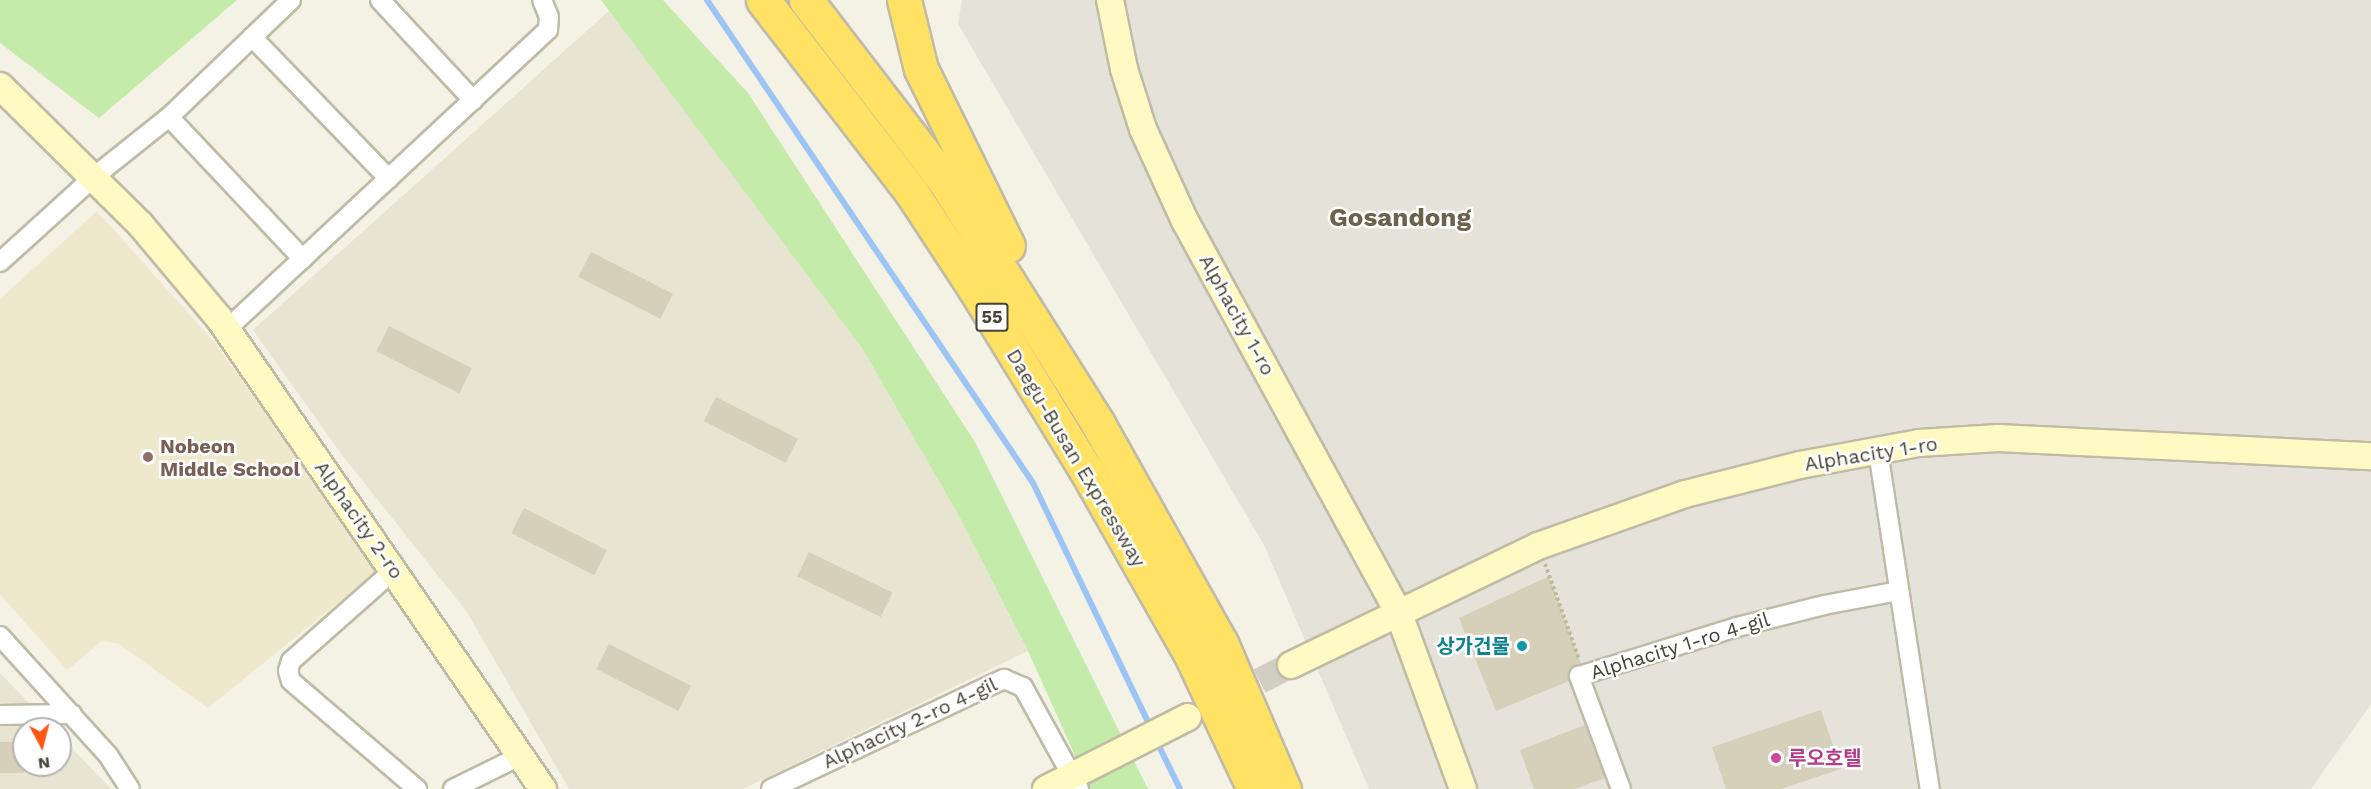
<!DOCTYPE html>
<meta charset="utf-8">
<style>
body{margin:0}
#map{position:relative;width:2371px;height:789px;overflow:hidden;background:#f4f1e5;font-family:"Work Sans","Noto Sans KR",sans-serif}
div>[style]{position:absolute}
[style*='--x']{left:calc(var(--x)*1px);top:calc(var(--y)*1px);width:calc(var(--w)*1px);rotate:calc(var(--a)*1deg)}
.residential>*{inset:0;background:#e8e4d2}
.industrial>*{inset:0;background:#e5e2da}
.education>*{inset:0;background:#eee9cd}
.green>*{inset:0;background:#c4ebaa}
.stream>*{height:6px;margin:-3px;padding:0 3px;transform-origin:3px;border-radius:3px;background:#9cc4f5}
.building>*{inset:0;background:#d6cfb9;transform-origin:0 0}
.secondary-tunnel>*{height:26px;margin-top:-13px;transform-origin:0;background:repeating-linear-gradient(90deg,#d1cec2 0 26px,transparent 0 39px)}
.path>*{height:4px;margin-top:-2px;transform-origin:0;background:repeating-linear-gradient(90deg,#c2b997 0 3px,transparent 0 6px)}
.roads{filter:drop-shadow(2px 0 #c0bba7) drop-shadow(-2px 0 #c0bba7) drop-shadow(0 2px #c0bba7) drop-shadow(0 -2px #c0bba7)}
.street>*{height:18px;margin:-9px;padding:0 9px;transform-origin:9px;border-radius:9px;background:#fff}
.secondary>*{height:26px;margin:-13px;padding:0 13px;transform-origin:13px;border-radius:13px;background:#fff9c3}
.highway>*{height:33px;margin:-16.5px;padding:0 16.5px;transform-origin:16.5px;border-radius:16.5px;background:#ffe264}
.dots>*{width:16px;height:16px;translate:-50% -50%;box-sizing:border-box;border:3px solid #fff;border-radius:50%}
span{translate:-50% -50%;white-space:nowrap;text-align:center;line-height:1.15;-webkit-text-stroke:5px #fff;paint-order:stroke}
.shield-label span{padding:2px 4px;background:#fff;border:2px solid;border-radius:4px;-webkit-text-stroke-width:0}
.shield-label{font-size:18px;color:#464234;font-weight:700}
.street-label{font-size:20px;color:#464234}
.education-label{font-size:20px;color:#785e54;font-weight:700}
.left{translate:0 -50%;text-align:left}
.culture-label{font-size:20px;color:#0d838f;font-weight:700}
.right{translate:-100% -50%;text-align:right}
.hotel-label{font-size:20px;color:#b23c85;font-weight:700}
.district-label{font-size:26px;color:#6a624a;font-weight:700}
.north{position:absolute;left:12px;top:717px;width:60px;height:60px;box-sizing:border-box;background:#fff;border:2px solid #b5b3ae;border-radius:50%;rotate:173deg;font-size:16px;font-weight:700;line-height:24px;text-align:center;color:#464234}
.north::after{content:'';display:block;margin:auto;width:21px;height:27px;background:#ff5710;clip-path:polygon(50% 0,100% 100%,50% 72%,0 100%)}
</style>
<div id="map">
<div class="residential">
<i style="clip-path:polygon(609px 11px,736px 161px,862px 348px,959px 516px,1028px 651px,743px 789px,569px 789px,467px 612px,342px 455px,253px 330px)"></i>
<i style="clip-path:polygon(0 673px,54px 729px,24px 729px,24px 765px,60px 765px,60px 736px,111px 789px,0 789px)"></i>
</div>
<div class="industrial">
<i style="clip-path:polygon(962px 0,2371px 0,2371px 704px,2311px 789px,1369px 789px,1264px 545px,958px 24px)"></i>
</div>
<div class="education">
<i style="clip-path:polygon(97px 211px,215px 343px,378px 570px,208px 708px,119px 644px,102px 641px,67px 670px,0 594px,0 299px)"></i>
</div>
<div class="green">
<i style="clip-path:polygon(0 0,237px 0,99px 118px,0 43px)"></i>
<i style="clip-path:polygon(601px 0,663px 0,748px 93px,975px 442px,1148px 789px,1090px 789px,1028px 651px,959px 516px,862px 348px)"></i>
</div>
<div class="stream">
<i style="--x:707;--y:0;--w:583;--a:55.98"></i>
<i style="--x:1033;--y:483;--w:274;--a:64.3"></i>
<i style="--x:1156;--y:740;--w:55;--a:63.9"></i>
</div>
<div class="building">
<i style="left:591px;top:252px;width:92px;height:28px;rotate:27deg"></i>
<i style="left:389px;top:326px;width:93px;height:28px;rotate:27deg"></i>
<i style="left:716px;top:397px;width:92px;height:27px;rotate:27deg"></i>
<i style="left:524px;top:508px;width:93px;height:28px;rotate:27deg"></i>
<i style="left:809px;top:552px;width:93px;height:27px;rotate:26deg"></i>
<i style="clip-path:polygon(1549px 576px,1581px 664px,1570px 669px,1569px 681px,1496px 711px,1459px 618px)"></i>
<i style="left:609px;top:644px;width:92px;height:28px;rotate:27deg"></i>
<i style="clip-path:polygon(1821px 710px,1841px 769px,1781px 789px,1726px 789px,1712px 747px)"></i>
<i style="clip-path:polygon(1585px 725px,1605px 778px,1574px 789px,1534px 789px,1520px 750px)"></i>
<i style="left:0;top:742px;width:24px;height:31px"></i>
</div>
<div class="secondary-tunnel">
<i style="--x:1225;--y:699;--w:74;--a:-27.3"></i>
</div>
<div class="path">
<i style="--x:1545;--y:564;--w:101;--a:70.3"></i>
</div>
<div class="roads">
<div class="street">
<i style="--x:380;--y:0;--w:137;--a:47.1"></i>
<i style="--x:252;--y:37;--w:197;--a:46"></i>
<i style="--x:169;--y:117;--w:195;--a:46.7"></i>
<i style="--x:0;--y:262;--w:128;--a:-42.2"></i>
<i style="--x:95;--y:176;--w:95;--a:-38.6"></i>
<i style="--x:169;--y:117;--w:169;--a:-43.8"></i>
<i style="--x:227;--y:329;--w:439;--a:-43"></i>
<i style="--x:548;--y:30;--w:13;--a:-86"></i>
<i style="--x:549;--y:17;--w:18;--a:-112"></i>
<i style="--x:1878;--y:451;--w:342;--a:81.3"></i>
<i style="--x:394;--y:570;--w:137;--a:138.5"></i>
<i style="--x:291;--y:661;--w:10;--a:107"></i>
<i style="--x:288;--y:671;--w:10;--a:73"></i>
<i style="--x:291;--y:681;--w:166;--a:40.6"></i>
<i style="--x:0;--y:636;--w:161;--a:47.8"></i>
<i style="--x:108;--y:755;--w:40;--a:57.1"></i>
<i style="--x:0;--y:715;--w:72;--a:-0.8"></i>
<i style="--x:453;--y:789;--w:77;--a:-26.2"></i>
<i style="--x:771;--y:789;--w:258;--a:-25.3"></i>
<i style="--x:1004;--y:679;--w:21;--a:23"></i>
<i style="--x:1023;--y:687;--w:116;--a:61.2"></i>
<i style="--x:1621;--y:789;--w:121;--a:-110.4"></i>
<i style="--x:1579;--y:676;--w:165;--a:-17.2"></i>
<i style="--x:1737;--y:627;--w:90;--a:-14.2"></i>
<i style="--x:1824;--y:605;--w:76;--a:-10.6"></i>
</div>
<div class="secondary">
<i style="--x:1110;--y:0;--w:70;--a:78.5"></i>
<i style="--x:1124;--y:69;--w:63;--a:72.4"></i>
<i style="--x:1143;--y:129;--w:101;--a:65.5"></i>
<i style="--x:1185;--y:221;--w:447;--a:61.4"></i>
<i style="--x:1399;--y:614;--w:186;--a:69.9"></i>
<i style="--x:0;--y:86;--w:197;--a:44.6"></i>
<i style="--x:140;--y:224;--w:123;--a:50"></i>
<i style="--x:219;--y:318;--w:572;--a:55.48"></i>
<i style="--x:1291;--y:665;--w:274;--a:-25.7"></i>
<i style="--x:1538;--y:546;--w:156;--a:-19.5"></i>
<i style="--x:1685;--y:494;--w:119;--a:-14.2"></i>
<i style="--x:1800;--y:465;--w:121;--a:-10.5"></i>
<i style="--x:1919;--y:443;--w:79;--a:-3.6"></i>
<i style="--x:1998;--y:438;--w:373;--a:2.8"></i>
<i style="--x:1046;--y:789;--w:159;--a:-26.9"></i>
</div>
<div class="highway">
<i style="--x:763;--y:0;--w:244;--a:52.3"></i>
<i style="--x:912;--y:193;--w:115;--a:56.7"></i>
<i style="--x:975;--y:289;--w:212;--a:58.5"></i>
<i style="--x:1086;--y:470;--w:213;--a:60.4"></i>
<i style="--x:1191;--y:655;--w:148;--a:64.8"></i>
<i style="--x:806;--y:0;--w:227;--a:52.5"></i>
<i style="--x:944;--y:180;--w:289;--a:57.7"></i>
<i style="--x:1098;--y:424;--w:251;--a:60.7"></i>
<i style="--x:1221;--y:643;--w:159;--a:66.7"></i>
<i style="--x:904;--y:0;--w:71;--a:76.2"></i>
<i style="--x:921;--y:69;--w:197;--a:63.8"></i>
</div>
</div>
<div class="dots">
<i style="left:148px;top:457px;background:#8d6e63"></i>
<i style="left:1522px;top:646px;background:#0f9aa8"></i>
<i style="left:1776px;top:758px;background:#d1479c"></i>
</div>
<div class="shield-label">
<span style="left:992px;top:317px">55</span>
</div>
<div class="street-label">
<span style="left:1237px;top:315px;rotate:61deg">Alphacity 1-ro</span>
<span style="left:1871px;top:454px;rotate:-9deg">Alphacity 1-ro</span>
<span style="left:1076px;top:458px;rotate:59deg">Daegu-Busan Expressway</span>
<span style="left:359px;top:520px;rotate:55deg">Alphacity 2-ro</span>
<span style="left:1680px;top:646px;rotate:-17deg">Alphacity 1-ro 4-gil</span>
<span style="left:910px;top:723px;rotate:-25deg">Alphacity 2-ro 4-gil</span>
</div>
<div class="education-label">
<span class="left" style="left:160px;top:458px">Nobeon<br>Middle School</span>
</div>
<div class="culture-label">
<span class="right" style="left:1510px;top:646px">상가건물</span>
</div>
<div class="hotel-label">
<span class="left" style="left:1788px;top:758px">루오호텔</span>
</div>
<div class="district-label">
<span style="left:1400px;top:218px">Gosandong</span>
</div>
<div class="north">N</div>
</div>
